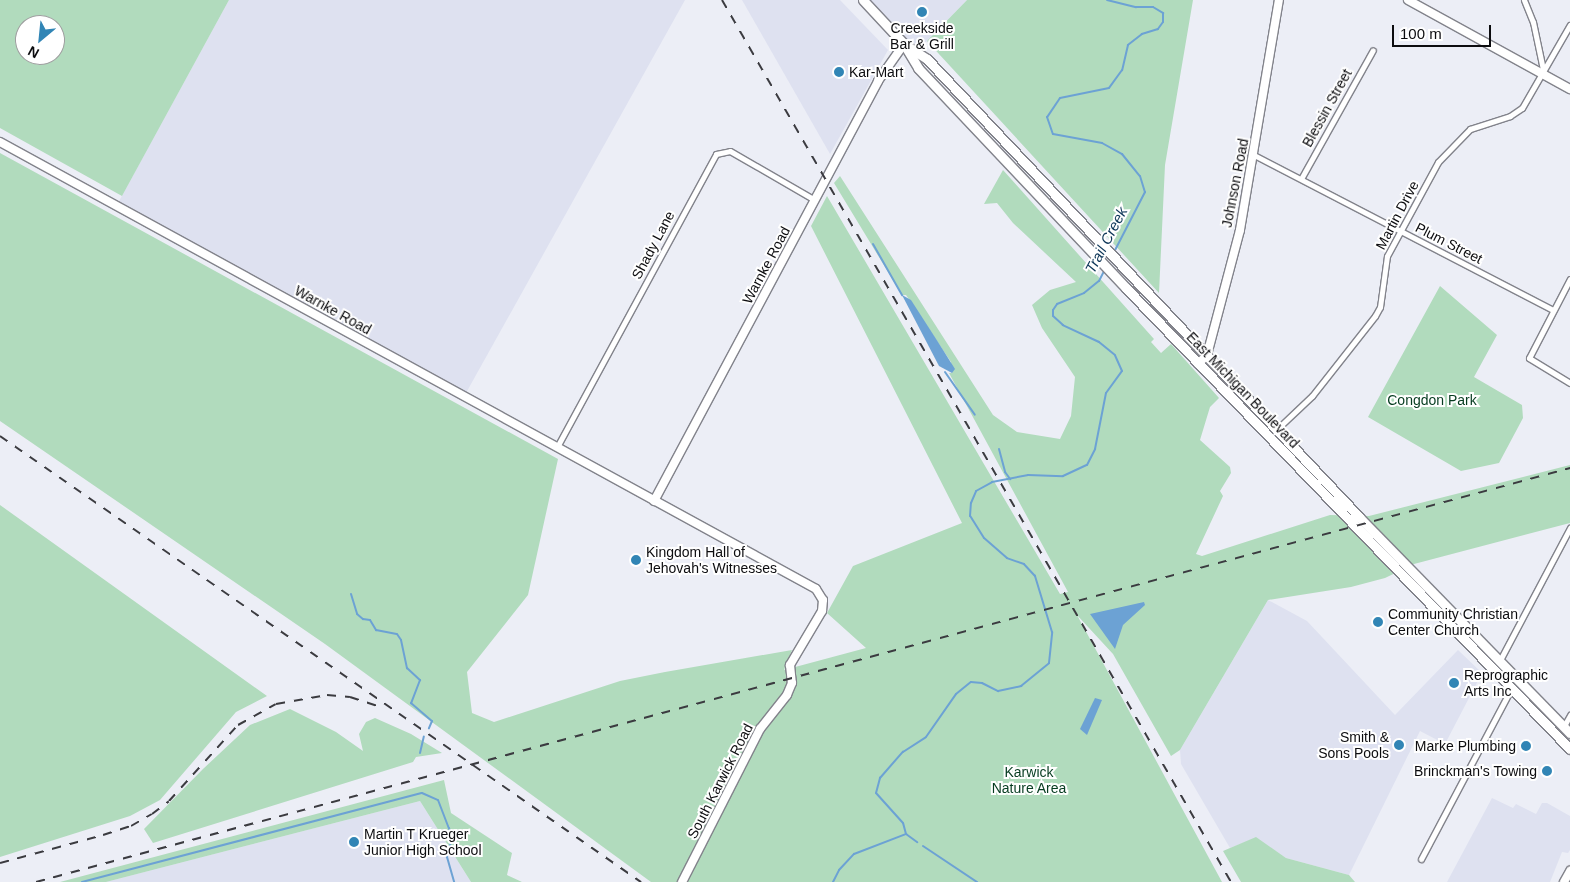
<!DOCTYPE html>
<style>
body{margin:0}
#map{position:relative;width:1570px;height:882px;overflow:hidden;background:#eceef6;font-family:Arial,sans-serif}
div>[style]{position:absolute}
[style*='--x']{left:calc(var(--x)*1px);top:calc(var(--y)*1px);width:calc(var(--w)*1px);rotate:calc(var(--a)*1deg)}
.built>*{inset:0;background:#dee1f0}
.green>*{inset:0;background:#b1dbbd}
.water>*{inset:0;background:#6ca2d4}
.stream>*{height:2px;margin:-1px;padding:0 1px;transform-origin:1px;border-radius:1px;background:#6ca2d4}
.roads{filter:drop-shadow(1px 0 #82838b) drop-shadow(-1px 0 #82838b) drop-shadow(0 1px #82838b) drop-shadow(0 -1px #82838b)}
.street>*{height:5px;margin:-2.5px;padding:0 2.5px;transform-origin:2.5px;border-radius:2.5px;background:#fff}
.secondary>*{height:8px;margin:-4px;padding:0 4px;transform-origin:4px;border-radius:4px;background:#fff}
.primary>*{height:9px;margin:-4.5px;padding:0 4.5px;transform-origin:4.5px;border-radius:4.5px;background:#fff}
.rail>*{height:2px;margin-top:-1px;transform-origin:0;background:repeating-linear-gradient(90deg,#3b3b40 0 9px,transparent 0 18px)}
.dots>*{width:14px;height:14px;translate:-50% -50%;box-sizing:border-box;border:2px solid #fff;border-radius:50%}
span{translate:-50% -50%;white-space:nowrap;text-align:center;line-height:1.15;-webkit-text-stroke:4px #fff;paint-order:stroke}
.poi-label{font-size:14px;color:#0c0c0f}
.left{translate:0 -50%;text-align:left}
.right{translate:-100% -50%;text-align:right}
.street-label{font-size:14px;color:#0c0c0f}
.park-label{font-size:14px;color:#063c20}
.water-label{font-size:15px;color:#0c3557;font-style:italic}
.north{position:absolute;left:15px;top:15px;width:50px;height:50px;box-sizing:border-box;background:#fff;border:1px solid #9e9e9f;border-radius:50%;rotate:208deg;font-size:14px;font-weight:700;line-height:20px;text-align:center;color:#0c0c0f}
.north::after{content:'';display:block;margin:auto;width:18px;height:22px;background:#3185b5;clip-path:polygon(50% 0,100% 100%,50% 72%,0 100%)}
.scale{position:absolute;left:1392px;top:25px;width:99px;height:22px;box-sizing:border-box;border:2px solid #0c0c0f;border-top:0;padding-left:6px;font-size:15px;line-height:18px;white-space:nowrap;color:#0c0c0f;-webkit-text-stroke:4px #fff;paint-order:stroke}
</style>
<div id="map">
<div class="built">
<i style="clip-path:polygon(229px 0,685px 0,466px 393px,118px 203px)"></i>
<i style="clip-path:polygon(742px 0,840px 0,888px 50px,830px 154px)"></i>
<i style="clip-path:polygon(866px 0,967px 0,919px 49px,906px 42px)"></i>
<i style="clip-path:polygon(1268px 600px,1307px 621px,1395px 715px,1458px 650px,1482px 673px,1445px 744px,1420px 731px,1349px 875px,1286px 858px,1256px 838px,1230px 848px,1181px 764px,1180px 750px)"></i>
<i style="clip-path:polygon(1492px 798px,1513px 808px,1516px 804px,1536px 814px,1542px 803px,1547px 803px,1570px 816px,1570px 850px,1568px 853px,1562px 852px,1550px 882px,1447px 882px)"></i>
<i style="clip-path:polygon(420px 801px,471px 882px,106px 882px)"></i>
</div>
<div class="green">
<i style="clip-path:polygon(evenodd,0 0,229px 0,122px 196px,0 128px,0 0,25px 25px,55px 25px,55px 55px,25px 55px,25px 25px)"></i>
<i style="clip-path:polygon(967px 0,1193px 0,1165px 165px,1159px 293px,927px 41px)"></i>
<i style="clip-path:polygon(0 153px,558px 459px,528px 595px,467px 672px,472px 713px,494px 722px,620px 681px,665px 672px,792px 650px,784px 670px,866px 648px,827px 613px,853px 566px,962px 523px,811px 226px,827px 196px,1060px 594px,1068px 592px,949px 373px,952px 373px,951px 362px,906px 295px,902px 295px,834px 183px,840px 176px,993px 415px,1017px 432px,1060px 439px,1071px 416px,1075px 377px,1042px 328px,1032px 305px,1050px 290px,1076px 282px,1013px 223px,997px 203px,984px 204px,1003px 170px,1154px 339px,1151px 342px,1161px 353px,1171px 344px,1219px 398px,1210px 407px,1200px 440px,1230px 467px,1231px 473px,1220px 491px,1223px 496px,1196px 554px,1202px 556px,1330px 515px,1369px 516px,1570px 465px,1570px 523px,1414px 564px,1385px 578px,1351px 587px,1268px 600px,1180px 750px,1171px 756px,1113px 654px,1077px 615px,1222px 882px,651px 882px,325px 644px,0 421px)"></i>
<i style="clip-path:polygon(1440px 286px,1497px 335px,1474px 377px,1522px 405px,1523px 418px,1499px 463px,1461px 471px,1368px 417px)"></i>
<i style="clip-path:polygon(0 505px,267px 696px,236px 712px,160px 800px,130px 816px,0 857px)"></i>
<i style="clip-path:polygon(290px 709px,336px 732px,363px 751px,359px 734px,366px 722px,375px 718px,411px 734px,442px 753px,416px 757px,413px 762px,153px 843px,144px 829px,203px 769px,250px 725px)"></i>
<i style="clip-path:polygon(444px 780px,451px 813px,512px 853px,507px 875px,522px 882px,471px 882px,420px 801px,106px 882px,60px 882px)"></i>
<i style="clip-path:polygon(1256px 837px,1286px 858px,1349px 875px,1355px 882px,1241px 882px,1223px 851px)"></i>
</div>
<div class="water">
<i style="clip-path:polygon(902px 295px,911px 300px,938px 342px,955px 369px,952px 373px,939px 366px)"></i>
<i style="clip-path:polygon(1144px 602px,1145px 605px,1123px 625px,1115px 649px,1090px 614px)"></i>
<i style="clip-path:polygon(1095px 698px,1102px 700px,1087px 735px,1080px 729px)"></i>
</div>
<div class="stream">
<i style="--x:1107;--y:0;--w:30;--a:14"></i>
<i style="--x:1136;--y:7;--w:17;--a:0"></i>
<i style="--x:1153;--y:7;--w:12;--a:31"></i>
<i style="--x:1163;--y:13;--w:9;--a:90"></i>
<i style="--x:1163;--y:22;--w:9;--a:126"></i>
<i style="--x:1158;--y:29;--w:17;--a:163"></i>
<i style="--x:1142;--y:34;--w:18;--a:142"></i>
<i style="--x:1128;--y:45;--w:26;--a:103"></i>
<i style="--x:1122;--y:70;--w:22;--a:126"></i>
<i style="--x:1109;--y:88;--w:50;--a:168.5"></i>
<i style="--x:1060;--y:98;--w:23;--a:124"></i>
<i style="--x:1047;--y:117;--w:18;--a:71"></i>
<i style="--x:1053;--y:134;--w:50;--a:10.4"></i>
<i style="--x:1102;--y:143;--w:23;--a:29"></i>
<i style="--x:1122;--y:154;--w:28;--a:51"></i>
<i style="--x:1140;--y:176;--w:17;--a:73"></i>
<i style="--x:1145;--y:192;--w:68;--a:117.3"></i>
<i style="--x:873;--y:244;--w:59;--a:60.4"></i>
<i style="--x:945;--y:372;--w:52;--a:55.1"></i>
<i style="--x:999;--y:449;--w:24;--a:75"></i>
<i style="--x:1005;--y:472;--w:9;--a:54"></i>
<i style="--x:351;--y:594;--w:21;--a:73"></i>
<i style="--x:357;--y:614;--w:8;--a:40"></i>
<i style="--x:363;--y:619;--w:7;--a:8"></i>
<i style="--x:370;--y:620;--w:12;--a:59"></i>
<i style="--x:376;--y:630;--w:21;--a:11"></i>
<i style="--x:397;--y:634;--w:7;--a:56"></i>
<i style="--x:401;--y:640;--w:29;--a:78"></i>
<i style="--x:407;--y:668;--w:18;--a:43"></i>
<i style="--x:420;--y:680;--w:25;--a:111"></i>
<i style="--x:411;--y:703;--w:28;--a:41"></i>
<i style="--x:432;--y:721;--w:8;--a:113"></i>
<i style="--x:420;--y:753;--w:17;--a:-77"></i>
<i style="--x:906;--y:834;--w:14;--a:36"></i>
<i style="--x:923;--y:846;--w:65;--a:33.7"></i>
<i style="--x:82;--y:882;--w:351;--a:-14.7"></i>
<i style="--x:422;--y:793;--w:17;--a:24"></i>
<i style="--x:438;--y:800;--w:30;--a:69"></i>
<i style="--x:449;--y:828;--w:10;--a:73"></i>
<i style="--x:452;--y:838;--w:20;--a:105"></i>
<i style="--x:447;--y:857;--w:26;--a:74"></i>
<i style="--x:833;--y:882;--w:13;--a:-63"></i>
<i style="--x:839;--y:870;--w:22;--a:-47"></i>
<i style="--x:854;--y:854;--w:56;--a:-21"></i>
<i style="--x:906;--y:834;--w:11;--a:-105"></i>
<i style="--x:903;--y:823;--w:40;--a:-132"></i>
<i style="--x:876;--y:793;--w:16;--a:-75"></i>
<i style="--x:880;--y:778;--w:35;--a:-49"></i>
<i style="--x:903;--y:752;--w:27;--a:-33"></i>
<i style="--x:926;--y:737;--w:52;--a:-55.1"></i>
<i style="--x:956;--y:694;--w:19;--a:-39"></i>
<i style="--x:971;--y:682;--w:11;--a:5"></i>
<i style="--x:982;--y:683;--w:18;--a:27"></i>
<i style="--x:998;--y:691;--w:24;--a:-12"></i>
<i style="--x:1021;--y:686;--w:36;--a:-39"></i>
<i style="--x:1049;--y:663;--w:31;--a:-84"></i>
<i style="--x:1052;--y:632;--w:59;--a:-106.9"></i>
<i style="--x:1035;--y:576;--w:16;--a:-133"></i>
<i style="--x:1024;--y:564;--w:18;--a:-161"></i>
<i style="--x:1007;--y:558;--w:30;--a:-139"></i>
<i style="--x:984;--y:538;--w:26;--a:-122"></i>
<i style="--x:970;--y:516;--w:13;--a:-86"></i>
<i style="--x:971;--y:503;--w:13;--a:-67"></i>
<i style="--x:976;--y:491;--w:18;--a:-29"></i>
<i style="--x:992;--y:482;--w:37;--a:-11"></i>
<i style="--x:1028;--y:475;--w:35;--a:2"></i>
<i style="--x:1063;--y:476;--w:26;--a:-25"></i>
<i style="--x:1087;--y:465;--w:18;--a:-63"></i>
<i style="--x:1095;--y:449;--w:57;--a:-78.9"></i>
<i style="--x:1106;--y:393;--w:27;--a:-54"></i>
<i style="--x:1122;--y:371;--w:17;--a:-114"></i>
<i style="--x:1115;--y:355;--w:21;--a:-141"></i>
<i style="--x:1099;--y:342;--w:40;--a:-155"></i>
<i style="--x:1063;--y:325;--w:13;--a:-138"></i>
<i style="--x:1053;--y:316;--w:6;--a:-90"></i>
<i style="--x:1053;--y:310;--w:7;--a:-56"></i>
<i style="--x:1057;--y:304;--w:29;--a:-22"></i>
<i style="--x:1084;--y:293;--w:19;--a:-39"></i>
<i style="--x:1099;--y:281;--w:13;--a:-63"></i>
</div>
<div class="roads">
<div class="street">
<i style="--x:1524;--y:0;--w:24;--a:68"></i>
<i style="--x:1533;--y:22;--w:53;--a:78.1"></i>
<i style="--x:1254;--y:155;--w:337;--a:27.4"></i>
<i style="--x:1302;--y:177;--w:145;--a:-60.8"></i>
<i style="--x:1570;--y:279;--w:89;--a:117.4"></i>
<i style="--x:1529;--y:358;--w:48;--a:31.4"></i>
<i style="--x:1276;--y:430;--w:50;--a:-43.4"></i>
<i style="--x:1312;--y:396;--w:102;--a:-51.8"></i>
<i style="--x:1375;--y:316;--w:10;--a:-61"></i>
<i style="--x:1380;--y:307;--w:51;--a:-82.2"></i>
<i style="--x:1387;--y:256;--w:107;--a:-61.5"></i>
<i style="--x:1438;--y:162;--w:46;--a:-45.9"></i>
<i style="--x:1470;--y:129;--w:42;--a:-18"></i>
<i style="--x:1510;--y:116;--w:14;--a:-34"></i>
<i style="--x:1522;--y:108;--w:96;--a:-60"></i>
<i style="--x:557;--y:447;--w:333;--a:-61.5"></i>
<i style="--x:716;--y:154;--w:14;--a:-12"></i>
<i style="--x:730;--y:151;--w:98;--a:30"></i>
<i style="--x:1499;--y:662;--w:152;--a:-62.1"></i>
<i style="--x:1564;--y:726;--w:13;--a:-61"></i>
<i style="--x:1421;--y:859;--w:195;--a:-62.1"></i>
</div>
<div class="secondary">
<i style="--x:1408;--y:0;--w:185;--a:28.8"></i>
<i style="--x:0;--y:142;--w:930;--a:28.71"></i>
<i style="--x:816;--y:589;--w:13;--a:58"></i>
<i style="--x:823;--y:600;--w:11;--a:95"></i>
<i style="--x:822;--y:611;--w:63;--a:120.7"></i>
<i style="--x:790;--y:665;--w:18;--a:84"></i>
<i style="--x:792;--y:683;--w:13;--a:113"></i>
<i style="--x:787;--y:695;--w:43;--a:128.5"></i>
<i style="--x:760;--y:729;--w:172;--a:117"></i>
<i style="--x:1198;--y:364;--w:13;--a:-45"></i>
<i style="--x:1207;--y:355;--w:129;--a:-75.2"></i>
<i style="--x:1240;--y:230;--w:233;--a:-80.4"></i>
<i style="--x:654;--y:501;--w:476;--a:-61.9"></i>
<i style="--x:878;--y:81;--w:45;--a:-54.9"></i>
<i style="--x:1564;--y:882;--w:13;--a:-61"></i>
</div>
<div class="primary">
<i style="--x:863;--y:0;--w:60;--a:47"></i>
<i style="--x:904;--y:44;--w:27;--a:33"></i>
<i style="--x:927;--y:59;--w:630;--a:46.67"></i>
<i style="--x:1359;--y:517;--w:302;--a:45.7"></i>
<i style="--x:905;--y:46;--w:26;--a:59"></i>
<i style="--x:918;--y:68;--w:303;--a:46.6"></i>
<i style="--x:1126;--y:288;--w:640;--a:46.08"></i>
</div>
</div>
<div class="rail">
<i style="--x:722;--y:0;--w:1018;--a:60.01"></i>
<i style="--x:0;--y:436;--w:781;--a:34.83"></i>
<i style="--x:0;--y:863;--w:107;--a:-15.2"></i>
<i style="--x:103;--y:835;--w:29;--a:-18"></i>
<i style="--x:131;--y:826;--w:24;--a:-30"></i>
<i style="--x:152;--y:814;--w:21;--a:-37"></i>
<i style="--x:169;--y:801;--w:103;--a:-47.8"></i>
<i style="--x:238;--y:725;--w:43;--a:-28.9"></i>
<i style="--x:276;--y:704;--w:52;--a:-10"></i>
<i style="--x:327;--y:695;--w:23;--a:5"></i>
<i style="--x:350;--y:697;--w:33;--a:18"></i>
<i style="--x:36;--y:882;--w:1589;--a:-15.1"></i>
</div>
<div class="dots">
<i style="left:922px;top:12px;background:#3185b5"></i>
<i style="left:839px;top:72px;background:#3185b5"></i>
<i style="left:636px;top:560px;background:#3185b5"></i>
<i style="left:1378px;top:622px;background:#3185b5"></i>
<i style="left:1454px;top:683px;background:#3185b5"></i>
<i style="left:1399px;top:745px;background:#3185b5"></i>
<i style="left:1526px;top:746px;background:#3185b5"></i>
<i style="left:1547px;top:771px;background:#3185b5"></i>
<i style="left:354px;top:842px;background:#3185b5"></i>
</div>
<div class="poi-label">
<span style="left:922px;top:36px">Creekside<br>Bar &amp; Grill</span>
<span class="left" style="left:849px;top:72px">Kar-Mart</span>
<span class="left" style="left:646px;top:560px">Kingdom Hall of<br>Jehovah's Witnesses</span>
<span class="left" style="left:1388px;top:622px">Community Christian<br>Center Church</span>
<span class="left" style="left:1464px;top:683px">Reprographic<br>Arts Inc</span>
<span class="right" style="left:1389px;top:745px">Smith &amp;<br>Sons Pools</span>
<span class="right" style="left:1516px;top:746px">Marke Plumbing</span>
<span class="right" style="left:1537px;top:771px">Brinckman's Towing</span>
<span class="left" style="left:364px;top:842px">Martin T Krueger<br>Junior High School</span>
</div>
<div class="street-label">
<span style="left:1327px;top:108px;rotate:-61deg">Blessin Street</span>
<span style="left:1235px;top:183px;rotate:-79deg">Johnson Road</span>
<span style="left:1397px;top:215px;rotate:-62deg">Martin Drive</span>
<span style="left:1449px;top:243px;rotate:27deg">Plum Street</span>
<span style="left:653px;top:245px;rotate:-62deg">Shady Lane</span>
<span style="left:766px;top:265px;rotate:-62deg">Warnke Road</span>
<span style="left:333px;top:310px;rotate:29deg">Warnke Road</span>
<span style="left:1243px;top:390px;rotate:46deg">East Michigan Boulevard</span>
<span style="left:720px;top:781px;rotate:-63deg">South Karwick Road</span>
</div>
<div class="park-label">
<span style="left:1432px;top:400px">Congdon Park</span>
<span style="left:1029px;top:780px">Karwick<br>Nature Area</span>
</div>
<div class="water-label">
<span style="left:1106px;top:240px;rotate:-62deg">Trail Creek</span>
</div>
<div class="north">N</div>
<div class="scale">100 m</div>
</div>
